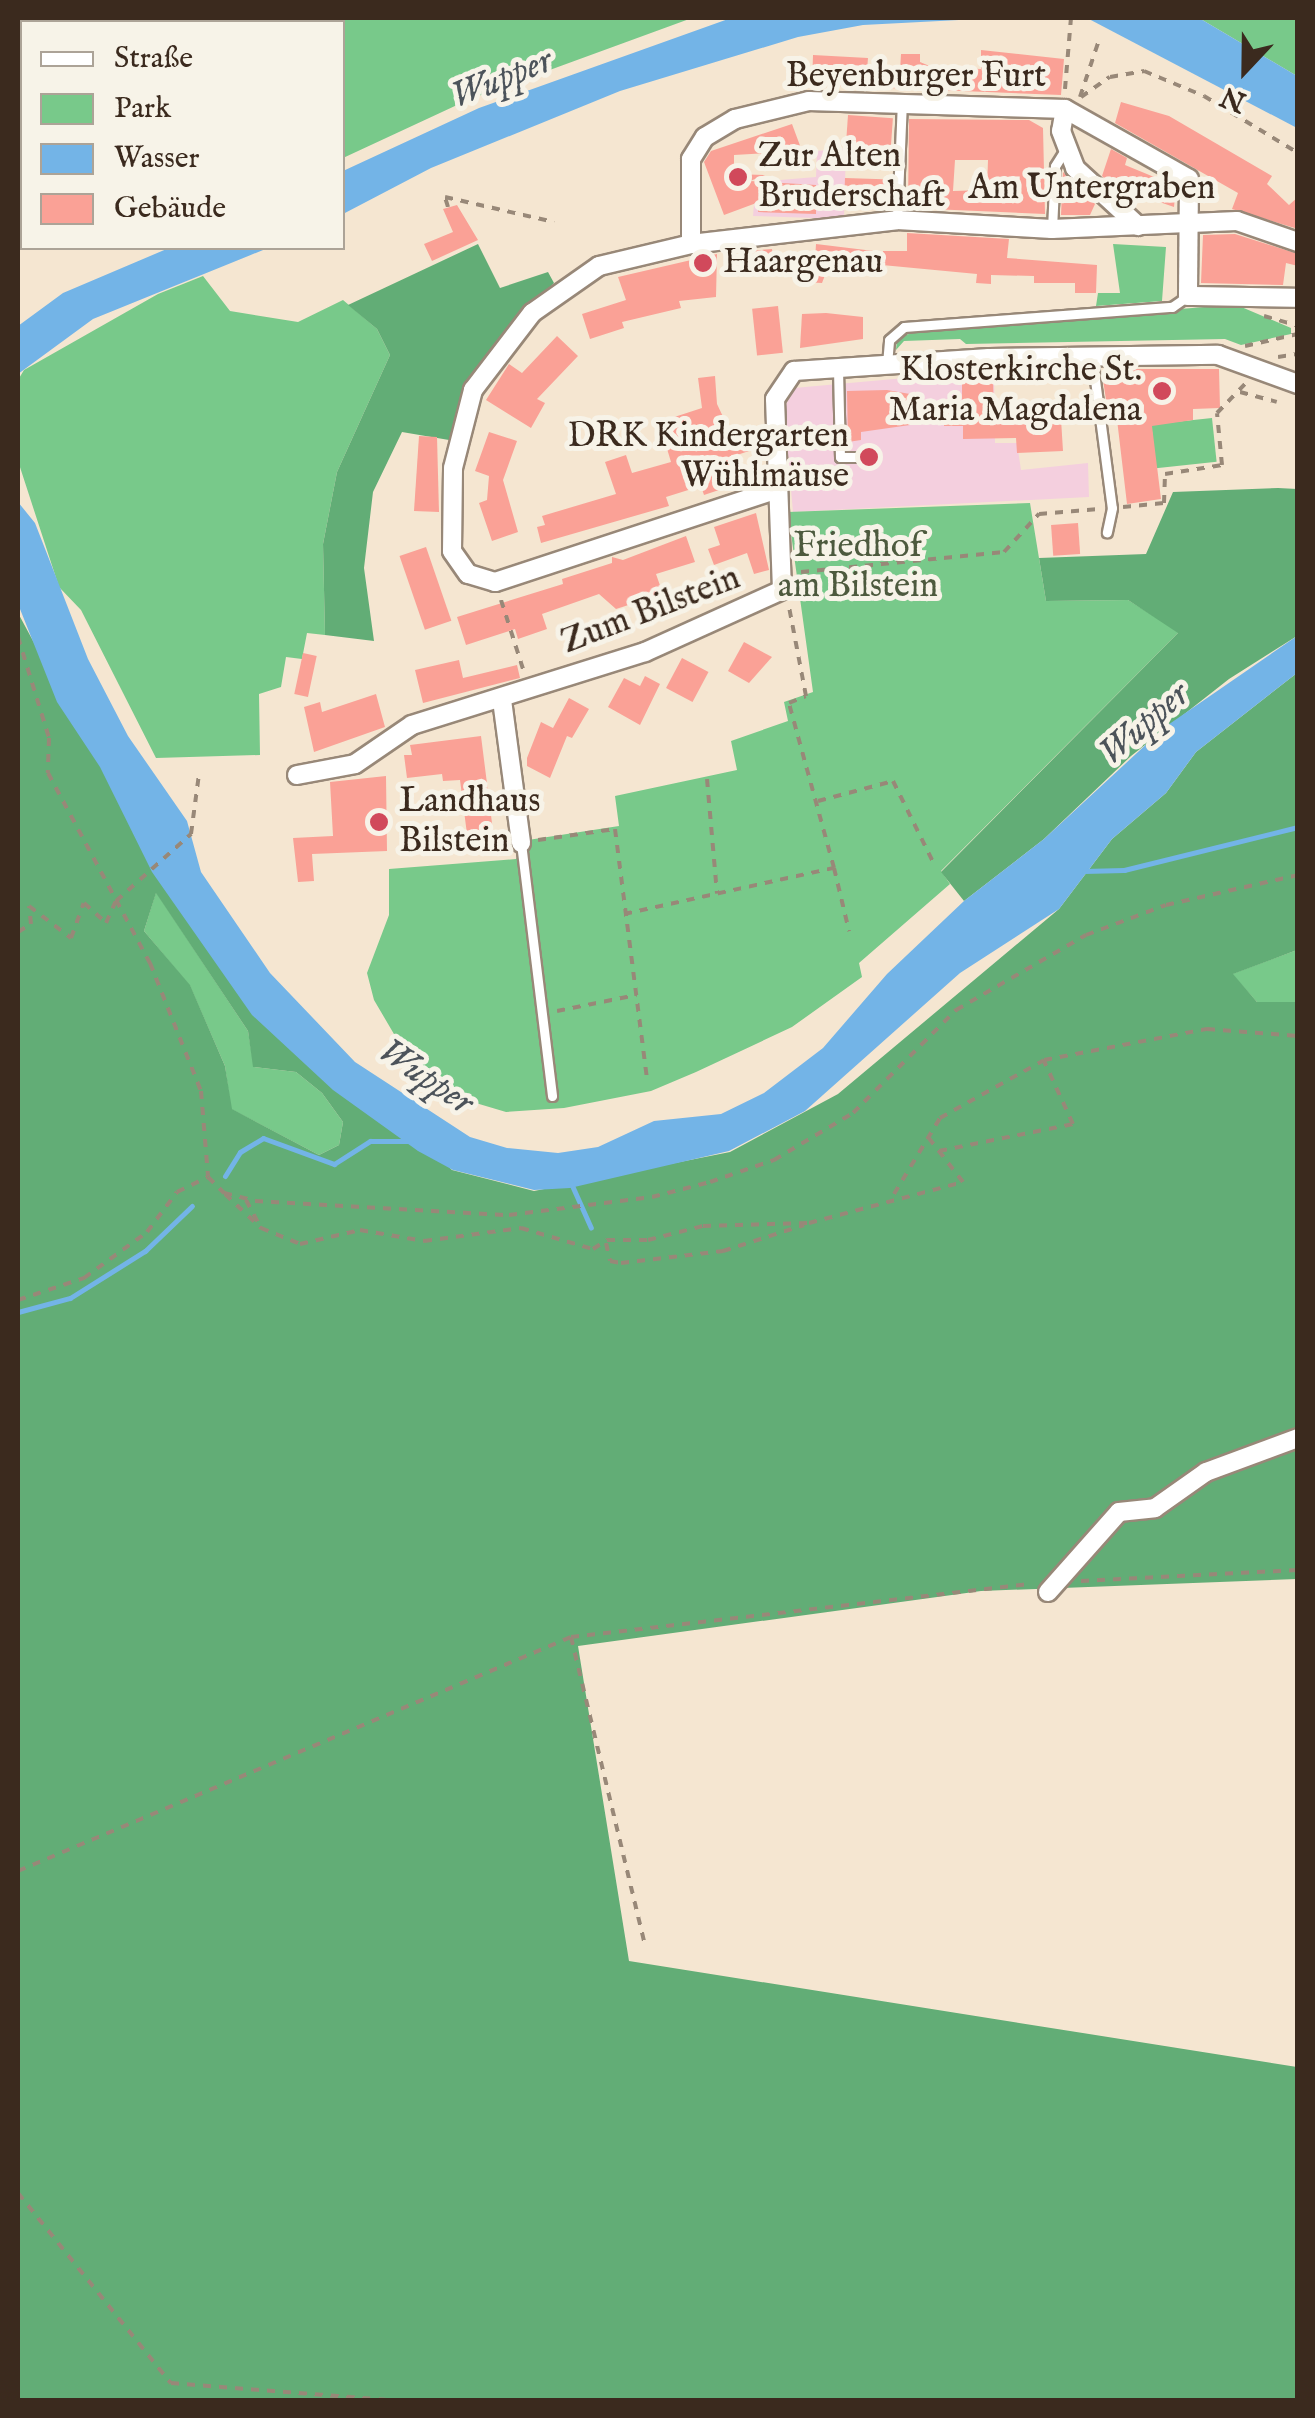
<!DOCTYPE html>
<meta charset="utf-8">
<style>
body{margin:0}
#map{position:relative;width:1315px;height:2418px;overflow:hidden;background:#f5e6d1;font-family:"IM FELL English",serif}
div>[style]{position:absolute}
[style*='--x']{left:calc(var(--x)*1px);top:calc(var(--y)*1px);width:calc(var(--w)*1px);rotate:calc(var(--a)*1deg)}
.built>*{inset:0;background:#f4cfde}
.green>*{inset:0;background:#78c98a;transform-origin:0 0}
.forest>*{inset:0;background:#62ad76}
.water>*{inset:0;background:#73b4e7}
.stream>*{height:5px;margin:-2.5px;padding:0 2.5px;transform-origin:2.5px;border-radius:2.5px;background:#73b4e7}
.building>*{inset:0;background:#faa196;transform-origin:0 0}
.round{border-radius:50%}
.path>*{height:4px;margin-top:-2px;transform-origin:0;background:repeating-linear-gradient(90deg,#988878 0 8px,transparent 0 16px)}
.roads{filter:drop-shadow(2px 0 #988878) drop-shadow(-2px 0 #988878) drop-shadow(0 2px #988878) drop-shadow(0 -2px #988878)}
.lane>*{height:9px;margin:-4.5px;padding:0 4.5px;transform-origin:4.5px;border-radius:4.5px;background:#fff}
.street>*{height:18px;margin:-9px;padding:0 9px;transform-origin:9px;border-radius:9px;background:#fff}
.dots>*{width:28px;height:28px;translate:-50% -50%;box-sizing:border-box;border:5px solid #f7f3e8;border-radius:50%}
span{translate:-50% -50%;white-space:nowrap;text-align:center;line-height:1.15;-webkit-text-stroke:10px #f7f3e8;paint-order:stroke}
.street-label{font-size:35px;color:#3b2a1e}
.poi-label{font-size:35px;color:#3b2a1e}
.left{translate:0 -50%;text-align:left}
.right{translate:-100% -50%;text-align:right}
.park-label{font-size:35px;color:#4d5a3e}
.water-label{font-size:38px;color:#4c535a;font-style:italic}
.frame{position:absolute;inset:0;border:20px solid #3b2a1e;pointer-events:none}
.legend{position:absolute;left:20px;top:20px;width:325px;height:230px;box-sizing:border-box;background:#f7f3e8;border:2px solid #aca397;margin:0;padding:12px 18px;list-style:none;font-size:30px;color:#3b2a1e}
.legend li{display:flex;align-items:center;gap:20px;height:50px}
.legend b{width:50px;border:2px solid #aca397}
.north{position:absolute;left:1195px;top:20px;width:100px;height:100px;-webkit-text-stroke:8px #f7f3e8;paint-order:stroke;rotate:202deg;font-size:28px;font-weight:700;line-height:40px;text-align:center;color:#3b2a1e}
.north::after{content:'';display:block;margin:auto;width:35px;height:45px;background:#3b2a1e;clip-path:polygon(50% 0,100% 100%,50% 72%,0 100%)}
</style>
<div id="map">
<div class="built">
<i style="clip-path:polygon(846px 148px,844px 219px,753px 216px,756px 182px,816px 177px,817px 151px)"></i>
<i style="clip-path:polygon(994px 370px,995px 443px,1017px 443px,1021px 470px,1088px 463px,1089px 497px,793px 512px,784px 409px,794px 388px)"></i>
</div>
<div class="green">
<i style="clip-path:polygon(270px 18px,692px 18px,470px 99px,343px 158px,342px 22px,262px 22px)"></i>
<i style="clip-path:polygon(1199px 18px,1297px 18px,1297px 76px,1221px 31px)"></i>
<i style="clip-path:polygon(1113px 244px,1166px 247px,1162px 301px,1096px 306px,1098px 293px,1120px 293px)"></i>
<i style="clip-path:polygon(203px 276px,230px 311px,298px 322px,343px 300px,377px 329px,390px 355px,337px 472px,323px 544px,325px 635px,307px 633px,302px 659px,286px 657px,281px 687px,259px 694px,260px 755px,156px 758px,81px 610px,59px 587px,18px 461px,18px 380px,24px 370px,158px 294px)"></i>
<i style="clip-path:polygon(1217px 306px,1239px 306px,1291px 328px,1291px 334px,1241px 345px,1225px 339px,966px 344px,960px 339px,904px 341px,896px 350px,897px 339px,918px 330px)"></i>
<i style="left:1212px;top:418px;width:44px;height:61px;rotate:84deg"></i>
<i style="clip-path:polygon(1030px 503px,1046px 601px,1128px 600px,1179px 632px,941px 871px,950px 884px,859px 963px,862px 977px,792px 1027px,696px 1072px,651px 1091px,564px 1108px,506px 1112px,459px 1098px,401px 1046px,374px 1000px,367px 973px,389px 915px,389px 869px,516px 859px,528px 840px,619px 826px,615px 796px,737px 770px,731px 741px,788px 721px,784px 702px,813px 692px,788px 512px)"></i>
<i style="clip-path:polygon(156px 892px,248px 1031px,254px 1067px,296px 1072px,322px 1093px,343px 1122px,339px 1145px,319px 1155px,231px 1109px,225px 1066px,190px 986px,144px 931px)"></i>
<i style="clip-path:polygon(1297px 950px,1297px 1002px,1257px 1002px,1232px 974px)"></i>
</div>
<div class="forest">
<i style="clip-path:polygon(18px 18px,270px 18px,22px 22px,22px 220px)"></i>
<i style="clip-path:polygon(478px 244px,500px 288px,548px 272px,554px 283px,488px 352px,461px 400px,449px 440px,402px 432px,373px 492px,364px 568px,374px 641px,325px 635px,323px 544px,337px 472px,390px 355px,377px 329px,348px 305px)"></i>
<i style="clip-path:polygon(1278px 488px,1297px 489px,1297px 636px,1229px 679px,1131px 756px,1044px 839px,964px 901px,941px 872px,1178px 633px,1128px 600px,1046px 601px,1039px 558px,1146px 554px,1173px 492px)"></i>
<i style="clip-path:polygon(evenodd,18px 613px,170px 895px,452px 1170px,534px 1191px,730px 1152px,838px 1094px,1059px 909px,1112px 839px,1166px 793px,1196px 752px,1297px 673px,1297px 950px,1233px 974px,1257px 1002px,1297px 1002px,1297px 1579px,981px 1591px,578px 1646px,629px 1961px,1297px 2067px,1297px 2400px,18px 2400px,18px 613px,156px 893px,248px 1031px,253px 1067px,296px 1072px,322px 1093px,343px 1122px,339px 1145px,319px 1155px,232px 1109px,225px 1066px,190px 985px,144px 931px,156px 893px)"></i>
</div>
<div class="water">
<i style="clip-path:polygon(731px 18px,997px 18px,863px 25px,798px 37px,620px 91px,431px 168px,343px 214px,343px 171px,479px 108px)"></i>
<i style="clip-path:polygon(1087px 18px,1199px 18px,1297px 76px,1297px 128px)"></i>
<i style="clip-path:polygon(169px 248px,268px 248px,93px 319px,18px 374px,18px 326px,63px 293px)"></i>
<i style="clip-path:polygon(18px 502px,35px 523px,88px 659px,128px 736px,187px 821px,201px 872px,270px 973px,355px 1062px,470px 1137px,507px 1148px,558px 1153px,598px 1147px,654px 1121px,721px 1114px,764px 1093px,823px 1048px,887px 974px,964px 901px,1044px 839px,1165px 727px,1297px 636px,1297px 673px,1196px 752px,1166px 793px,1112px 839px,1059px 909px,960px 973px,805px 1111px,729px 1151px,570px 1188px,534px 1190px,453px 1170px,418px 1151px,333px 1090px,252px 1015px,152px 872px,100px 767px,57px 702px,18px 604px)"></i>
</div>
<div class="stream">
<i style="--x:1084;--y:871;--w:40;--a:-1.4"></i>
<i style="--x:1124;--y:870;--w:179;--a:-13.9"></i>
<i style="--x:225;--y:1176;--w:28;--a:-58"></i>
<i style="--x:240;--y:1152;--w:27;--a:-31"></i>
<i style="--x:263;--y:1138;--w:76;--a:20.1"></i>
<i style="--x:334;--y:1164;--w:43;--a:-32.6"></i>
<i style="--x:370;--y:1141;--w:41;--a:0"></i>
<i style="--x:570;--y:1181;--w:51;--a:65.9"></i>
<i style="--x:18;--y:1312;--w:54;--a:-15.1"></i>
<i style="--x:70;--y:1298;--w:89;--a:-32.1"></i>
<i style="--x:145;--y:1251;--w:65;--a:-43.8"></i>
</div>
<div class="building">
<i style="clip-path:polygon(981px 50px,1064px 59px,1061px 95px,812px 85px,813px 55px,868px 58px,867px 70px,900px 71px,901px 54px,920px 54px,920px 62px,932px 67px,981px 69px)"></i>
<i style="clip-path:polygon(1121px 102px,1169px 116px,1272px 176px,1267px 184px,1289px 205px,1298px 197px,1298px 229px,1232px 209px,1238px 193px,1115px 123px)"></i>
<i style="left:848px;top:115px;width:45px;height:31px;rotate:4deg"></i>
<i style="clip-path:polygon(evenodd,909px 119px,1029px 120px,1043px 128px,1045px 214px,908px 208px,909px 119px,955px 160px,988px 160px,987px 190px,953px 191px,955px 160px)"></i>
<i style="clip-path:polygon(792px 124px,802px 151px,734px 155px,734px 174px,765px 175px,750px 181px,816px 185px,816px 214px,758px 212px,759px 202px,724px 215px,704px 162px,711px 151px)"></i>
<i style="clip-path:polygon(1111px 149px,1127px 158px,1125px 165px,1176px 186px,1174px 207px,1113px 186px,1102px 176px)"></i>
<i style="clip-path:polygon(1063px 172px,1095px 204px,1090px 215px,1061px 215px)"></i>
<i style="left:845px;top:178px;width:46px;height:23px;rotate:2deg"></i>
<i style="clip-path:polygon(457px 205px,478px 240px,432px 261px,424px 244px,453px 232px,443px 209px)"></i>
<i style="clip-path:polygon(907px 233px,1009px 239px,1007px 258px,1097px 265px,1096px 293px,1075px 293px,1075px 283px,1034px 283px,1034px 276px,991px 275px,991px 284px,976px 283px,977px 274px,882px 265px,883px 251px,907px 251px)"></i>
<i style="clip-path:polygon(1235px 234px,1298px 254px,1298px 266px,1286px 263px,1283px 285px,1201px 283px,1203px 235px)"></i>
<i style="clip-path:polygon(816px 244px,882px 252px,880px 276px,827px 270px,822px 283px,803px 282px,804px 259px,815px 260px)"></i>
<i style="left:772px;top:249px;width:23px;height:25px;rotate:85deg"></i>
<i style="clip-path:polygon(717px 254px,716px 297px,679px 301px,681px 308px,622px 322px,624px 328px,590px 339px,582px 314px,626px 300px,618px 277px)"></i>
<i style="left:778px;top:306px;width:47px;height:26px;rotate:84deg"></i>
<i style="clip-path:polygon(826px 313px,863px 317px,863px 339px,800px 348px,802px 314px)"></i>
<i style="clip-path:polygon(557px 336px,578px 356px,537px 399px,545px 403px,531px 428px,486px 400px,509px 364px,522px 373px)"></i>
<i style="clip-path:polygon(1133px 369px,1219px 369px,1220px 408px,1193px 409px,1193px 420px,1152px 426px,1161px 499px,1127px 504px,1116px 411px,1107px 406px,1103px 380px)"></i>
<i style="clip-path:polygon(715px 376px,717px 404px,734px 440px,747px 436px,752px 450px,737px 455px,746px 481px,704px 495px,701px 486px,666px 497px,669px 506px,541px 543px,537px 527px,545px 525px,542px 516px,616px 494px,605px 462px,626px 455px,632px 473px,671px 462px,659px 422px,702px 408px,698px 378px)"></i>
<i style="clip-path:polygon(993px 377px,994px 422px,1061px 419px,1063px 451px,1017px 453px,1016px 438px,963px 439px,963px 426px,944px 426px,944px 404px,962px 403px,962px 378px)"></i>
<i style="clip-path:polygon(887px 390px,910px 394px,910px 425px,861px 432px,861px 440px,848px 442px,847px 391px)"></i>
<i style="clip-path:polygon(489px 432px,517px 441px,503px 480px,518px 532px,492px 541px,479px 503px,487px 500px,489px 476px,475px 471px)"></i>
<i style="clip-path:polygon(419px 436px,437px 437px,439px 512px,414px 511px)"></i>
<i style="clip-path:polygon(756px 513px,769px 570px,754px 574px,747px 553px,714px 565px,708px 549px,720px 545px,714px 527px)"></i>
<i style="left:1078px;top:523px;width:31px;height:27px;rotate:86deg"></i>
<i style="clip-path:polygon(686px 536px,695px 562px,656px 574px,663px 594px,616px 609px,599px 594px,542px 614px,547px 629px,518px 639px,515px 629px,466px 645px,457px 617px,563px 584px,562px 579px,612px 563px,612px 557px,623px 560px)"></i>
<i style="left:426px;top:547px;width:78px;height:28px;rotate:71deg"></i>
<i style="clip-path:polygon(744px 642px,772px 657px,749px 683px,728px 671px)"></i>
<i style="left:303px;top:653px;width:14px;height:42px;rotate:12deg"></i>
<i style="left:682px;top:658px;width:30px;height:34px;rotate:28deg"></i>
<i style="clip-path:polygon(459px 660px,463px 678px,517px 665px,520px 678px,423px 703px,415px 670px)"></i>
<i style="clip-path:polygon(645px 676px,660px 684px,640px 725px,608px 707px,624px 678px,640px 686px)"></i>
<i style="clip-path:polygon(376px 694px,385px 727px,314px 752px,304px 707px,320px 702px,322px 712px)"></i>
<i style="clip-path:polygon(569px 698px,589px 709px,572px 738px,567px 736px,550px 778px,527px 766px,527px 758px,541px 722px,553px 728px)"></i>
<i style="clip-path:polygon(481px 736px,493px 831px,467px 834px,460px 780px,443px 781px,442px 774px,407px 778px,404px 755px,412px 755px,410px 745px)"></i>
<i style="clip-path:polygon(386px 776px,387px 851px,312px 854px,314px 881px,298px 882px,293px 838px,333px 836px,330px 782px)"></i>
<i class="round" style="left:492px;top:836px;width:20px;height:20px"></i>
</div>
<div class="path">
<i style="--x:1065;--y:89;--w:71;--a:-85.2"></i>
<i style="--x:1080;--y:97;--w:60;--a:-71.6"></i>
<i style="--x:1081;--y:97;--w:35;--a:-35"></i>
<i style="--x:1110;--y:77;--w:35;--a:-10"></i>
<i style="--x:1144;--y:71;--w:65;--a:22.6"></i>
<i style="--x:1204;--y:96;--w:110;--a:31.2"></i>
<i style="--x:448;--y:207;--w:10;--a:-107"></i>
<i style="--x:445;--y:197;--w:112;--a:12.9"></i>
<i style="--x:1264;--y:316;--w:35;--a:16"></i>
<i style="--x:1245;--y:346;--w:54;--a:-12.8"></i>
<i style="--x:1278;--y:357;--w:20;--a:-9"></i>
<i style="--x:1240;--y:392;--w:38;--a:15"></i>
<i style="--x:1123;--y:507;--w:41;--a:-5.6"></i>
<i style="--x:1164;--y:503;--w:29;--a:-88"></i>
<i style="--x:1165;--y:474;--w:58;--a:-9"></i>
<i style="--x:1222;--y:465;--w:52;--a:-95.5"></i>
<i style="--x:1217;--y:413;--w:40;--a:-46"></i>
<i style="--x:801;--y:572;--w:204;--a:-5.6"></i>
<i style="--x:1004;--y:552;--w:52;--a:-47.4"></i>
<i style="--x:1039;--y:514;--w:60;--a:-4.8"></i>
<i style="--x:501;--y:600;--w:76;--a:72.3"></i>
<i style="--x:18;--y:637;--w:106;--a:72.9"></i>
<i style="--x:49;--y:738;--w:35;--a:92"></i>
<i style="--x:48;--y:773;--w:216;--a:61.8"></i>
<i style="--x:150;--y:963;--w:138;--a:68.3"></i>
<i style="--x:201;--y:1091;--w:86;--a:85.3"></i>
<i style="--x:208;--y:1177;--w:23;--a:45"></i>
<i style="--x:224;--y:1193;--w:32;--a:14"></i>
<i style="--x:255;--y:1201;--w:254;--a:3.2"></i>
<i style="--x:509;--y:1215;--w:144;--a:-7.2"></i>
<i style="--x:652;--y:1197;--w:60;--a:-14.5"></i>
<i style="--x:710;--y:1182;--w:68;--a:-19"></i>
<i style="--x:774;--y:1160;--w:92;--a:-30.7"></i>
<i style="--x:853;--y:1113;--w:146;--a:-45"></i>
<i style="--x:956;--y:1010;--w:150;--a:-30"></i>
<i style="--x:1086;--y:935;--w:85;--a:-20.6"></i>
<i style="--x:1166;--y:905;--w:135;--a:-12.8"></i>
<i style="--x:707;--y:779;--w:115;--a:85"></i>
<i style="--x:818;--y:801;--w:78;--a:-14.9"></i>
<i style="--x:893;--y:781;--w:95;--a:63.7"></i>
<i style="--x:538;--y:840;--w:78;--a:-8.1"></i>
<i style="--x:615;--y:829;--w:253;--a:82.7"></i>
<i style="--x:834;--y:868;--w:65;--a:76.6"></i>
<i style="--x:624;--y:914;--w:215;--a:-12.4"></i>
<i style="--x:834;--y:868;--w:171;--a:-105.3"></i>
<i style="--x:789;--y:703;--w:18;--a:-22"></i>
<i style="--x:806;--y:696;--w:91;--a:-100.8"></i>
<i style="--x:18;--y:932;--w:15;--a:-32"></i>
<i style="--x:31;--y:924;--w:18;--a:-96"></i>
<i style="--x:29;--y:906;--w:53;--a:37.3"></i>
<i style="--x:71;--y:938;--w:37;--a:-70"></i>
<i style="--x:84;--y:903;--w:30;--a:42"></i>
<i style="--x:106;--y:923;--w:24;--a:-66"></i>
<i style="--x:116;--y:901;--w:101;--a:-41.8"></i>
<i style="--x:191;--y:834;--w:61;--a:-82.4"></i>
<i style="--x:557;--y:1011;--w:81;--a:-11.4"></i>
<i style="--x:939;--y:1151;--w:137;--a:-11.4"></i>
<i style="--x:1073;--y:1124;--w:69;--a:-114.7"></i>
<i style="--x:225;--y:1194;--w:50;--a:43.4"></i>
<i style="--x:894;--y:1194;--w:89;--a:-58.8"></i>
<i style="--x:940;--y:1118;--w:119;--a:-29.1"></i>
<i style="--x:1044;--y:1060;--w:166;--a:-10.8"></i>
<i style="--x:1207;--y:1029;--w:91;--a:4.4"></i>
<i style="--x:246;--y:1200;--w:32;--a:62"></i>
<i style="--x:261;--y:1228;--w:42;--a:22.3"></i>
<i style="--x:300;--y:1244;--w:62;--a:-13.1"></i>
<i style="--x:360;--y:1230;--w:65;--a:9.8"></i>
<i style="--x:424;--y:1241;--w:98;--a:-7.6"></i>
<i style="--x:521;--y:1228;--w:75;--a:16.3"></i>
<i style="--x:593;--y:1249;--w:17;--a:-33"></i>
<i style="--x:607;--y:1240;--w:41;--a:0"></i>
<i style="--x:648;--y:1240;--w:57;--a:-14.3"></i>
<i style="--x:703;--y:1226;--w:106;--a:-1.6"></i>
<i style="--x:809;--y:1223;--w:159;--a:-14.9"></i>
<i style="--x:963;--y:1182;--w:57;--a:-127.9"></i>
<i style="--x:606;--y:1243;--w:18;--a:77"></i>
<i style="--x:610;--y:1261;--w:11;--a:10"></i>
<i style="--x:621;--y:1263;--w:103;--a:-6.7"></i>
<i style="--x:723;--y:1251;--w:85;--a:-17.8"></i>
<i style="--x:18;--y:1300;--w:70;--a:-18.4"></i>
<i style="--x:84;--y:1278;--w:78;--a:-36.1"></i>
<i style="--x:147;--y:1232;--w:50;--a:-53.1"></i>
<i style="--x:177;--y:1192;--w:34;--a:-26"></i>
<i style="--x:1081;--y:1581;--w:217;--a:-2.9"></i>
<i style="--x:571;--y:1637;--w:314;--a:76.5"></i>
<i style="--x:18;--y:1871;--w:600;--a:-22.94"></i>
<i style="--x:571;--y:1637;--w:464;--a:-6.6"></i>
<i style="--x:18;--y:2193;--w:244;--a:51.2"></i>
<i style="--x:171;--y:2383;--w:215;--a:4.5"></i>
</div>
<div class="roads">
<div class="lane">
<i style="--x:184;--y:22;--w:7;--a:-34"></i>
<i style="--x:18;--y:201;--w:8;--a:-60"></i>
<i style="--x:897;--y:220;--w:117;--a:-87.6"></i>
<i style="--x:1052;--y:229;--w:63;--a:-87.3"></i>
<i style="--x:1055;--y:166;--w:19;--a:-58"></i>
<i style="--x:1092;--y:357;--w:152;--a:82.5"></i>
<i style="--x:1112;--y:508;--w:25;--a:102"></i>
<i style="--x:887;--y:364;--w:24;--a:-85"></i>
<i style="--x:889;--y:340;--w:20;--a:-41"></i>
<i style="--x:904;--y:327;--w:269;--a:-4.3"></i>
<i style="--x:1172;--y:307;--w:19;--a:-35"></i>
<i style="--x:838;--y:369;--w:88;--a:88.7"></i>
<i style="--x:840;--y:457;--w:19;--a:0"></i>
<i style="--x:521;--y:843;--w:255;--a:83"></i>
</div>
<div class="street">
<i style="--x:1065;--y:109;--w:22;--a:100"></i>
<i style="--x:1061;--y:131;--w:40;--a:69"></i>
<i style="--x:1075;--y:168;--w:86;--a:42.6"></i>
<i style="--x:691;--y:244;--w:85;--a:-90"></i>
<i style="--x:691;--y:159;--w:26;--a:-58"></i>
<i style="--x:705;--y:137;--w:35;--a:-31"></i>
<i style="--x:735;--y:119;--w:76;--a:-13.7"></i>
<i style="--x:809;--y:101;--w:256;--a:1.8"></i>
<i style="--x:1065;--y:109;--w:142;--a:29.4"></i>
<i style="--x:1189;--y:179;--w:117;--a:90.5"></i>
<i style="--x:1188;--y:296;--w:110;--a:1"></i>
<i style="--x:778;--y:489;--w:298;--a:161.8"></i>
<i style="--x:495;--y:582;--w:28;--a:-163"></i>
<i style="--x:468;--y:574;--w:28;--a:-125"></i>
<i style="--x:452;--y:551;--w:83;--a:-89.3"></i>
<i style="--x:453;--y:468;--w:81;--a:-75.6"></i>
<i style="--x:473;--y:390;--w:97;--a:-52.5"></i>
<i style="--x:532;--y:313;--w:82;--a:-35"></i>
<i style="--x:599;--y:266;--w:95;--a:-13.4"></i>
<i style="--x:691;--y:244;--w:207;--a:-6.6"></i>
<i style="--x:897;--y:220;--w:155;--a:3.3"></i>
<i style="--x:1052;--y:229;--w:185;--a:-2.5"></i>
<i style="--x:1237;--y:221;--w:65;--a:19"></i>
<i style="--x:502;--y:700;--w:144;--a:82.4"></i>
<i style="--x:297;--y:775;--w:59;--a:-10.7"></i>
<i style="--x:355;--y:764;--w:69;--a:-34.4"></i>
<i style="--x:412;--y:725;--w:244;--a:-17.4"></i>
<i style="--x:645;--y:652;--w:150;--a:-24.3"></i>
<i style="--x:782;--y:590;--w:191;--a:-92.1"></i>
<i style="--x:775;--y:399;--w:34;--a:-56"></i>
<i style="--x:794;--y:371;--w:195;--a:-3.8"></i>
<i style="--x:989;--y:358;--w:229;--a:-0.8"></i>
<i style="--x:1218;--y:355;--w:85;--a:19.9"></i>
<i style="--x:1048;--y:1592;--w:107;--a:-48.4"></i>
<i style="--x:1119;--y:1512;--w:36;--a:-6"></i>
<i style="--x:1155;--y:1508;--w:62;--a:-35.2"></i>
<i style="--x:1206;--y:1472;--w:98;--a:-20.3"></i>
</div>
</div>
<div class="dots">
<i style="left:738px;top:177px;background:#d1495b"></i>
<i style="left:703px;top:263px;background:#d1495b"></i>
<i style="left:1162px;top:391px;background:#d1495b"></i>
<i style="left:869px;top:457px;background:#d1495b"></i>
<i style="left:379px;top:822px;background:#d1495b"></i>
</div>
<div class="street-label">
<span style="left:916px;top:77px">Beyenburger Furt</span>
<span style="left:1092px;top:189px">Am Untergraben</span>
<span style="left:651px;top:611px;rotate:-21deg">Zum Bilstein</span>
</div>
<div class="poi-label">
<span class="left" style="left:758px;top:177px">Zur Alten<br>Bruderschaft</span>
<span class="left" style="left:723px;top:263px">Haargenau</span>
<span class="right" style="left:1142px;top:391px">Klosterkirche St.<br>Maria Magdalena</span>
<span class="right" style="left:849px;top:457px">DRK Kindergarten<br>Wühlmäuse</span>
<span class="left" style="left:399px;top:822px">Landhaus<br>Bilstein</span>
</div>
<div class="park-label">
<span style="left:858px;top:567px">Friedhof<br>am Bilstein</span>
</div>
<div class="water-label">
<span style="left:502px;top:80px;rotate:-22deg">Wupper</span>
<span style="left:1145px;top:725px;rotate:-41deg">Wupper</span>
<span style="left:425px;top:1078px;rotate:34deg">Wupper</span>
</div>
<div class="frame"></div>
<ul class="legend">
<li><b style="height:12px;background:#fff"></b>Straße</li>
<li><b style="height:28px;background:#78c98a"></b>Park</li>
<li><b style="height:28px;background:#73b4e7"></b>Wasser</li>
<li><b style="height:28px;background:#faa196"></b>Gebäude</li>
</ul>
<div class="north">N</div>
</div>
